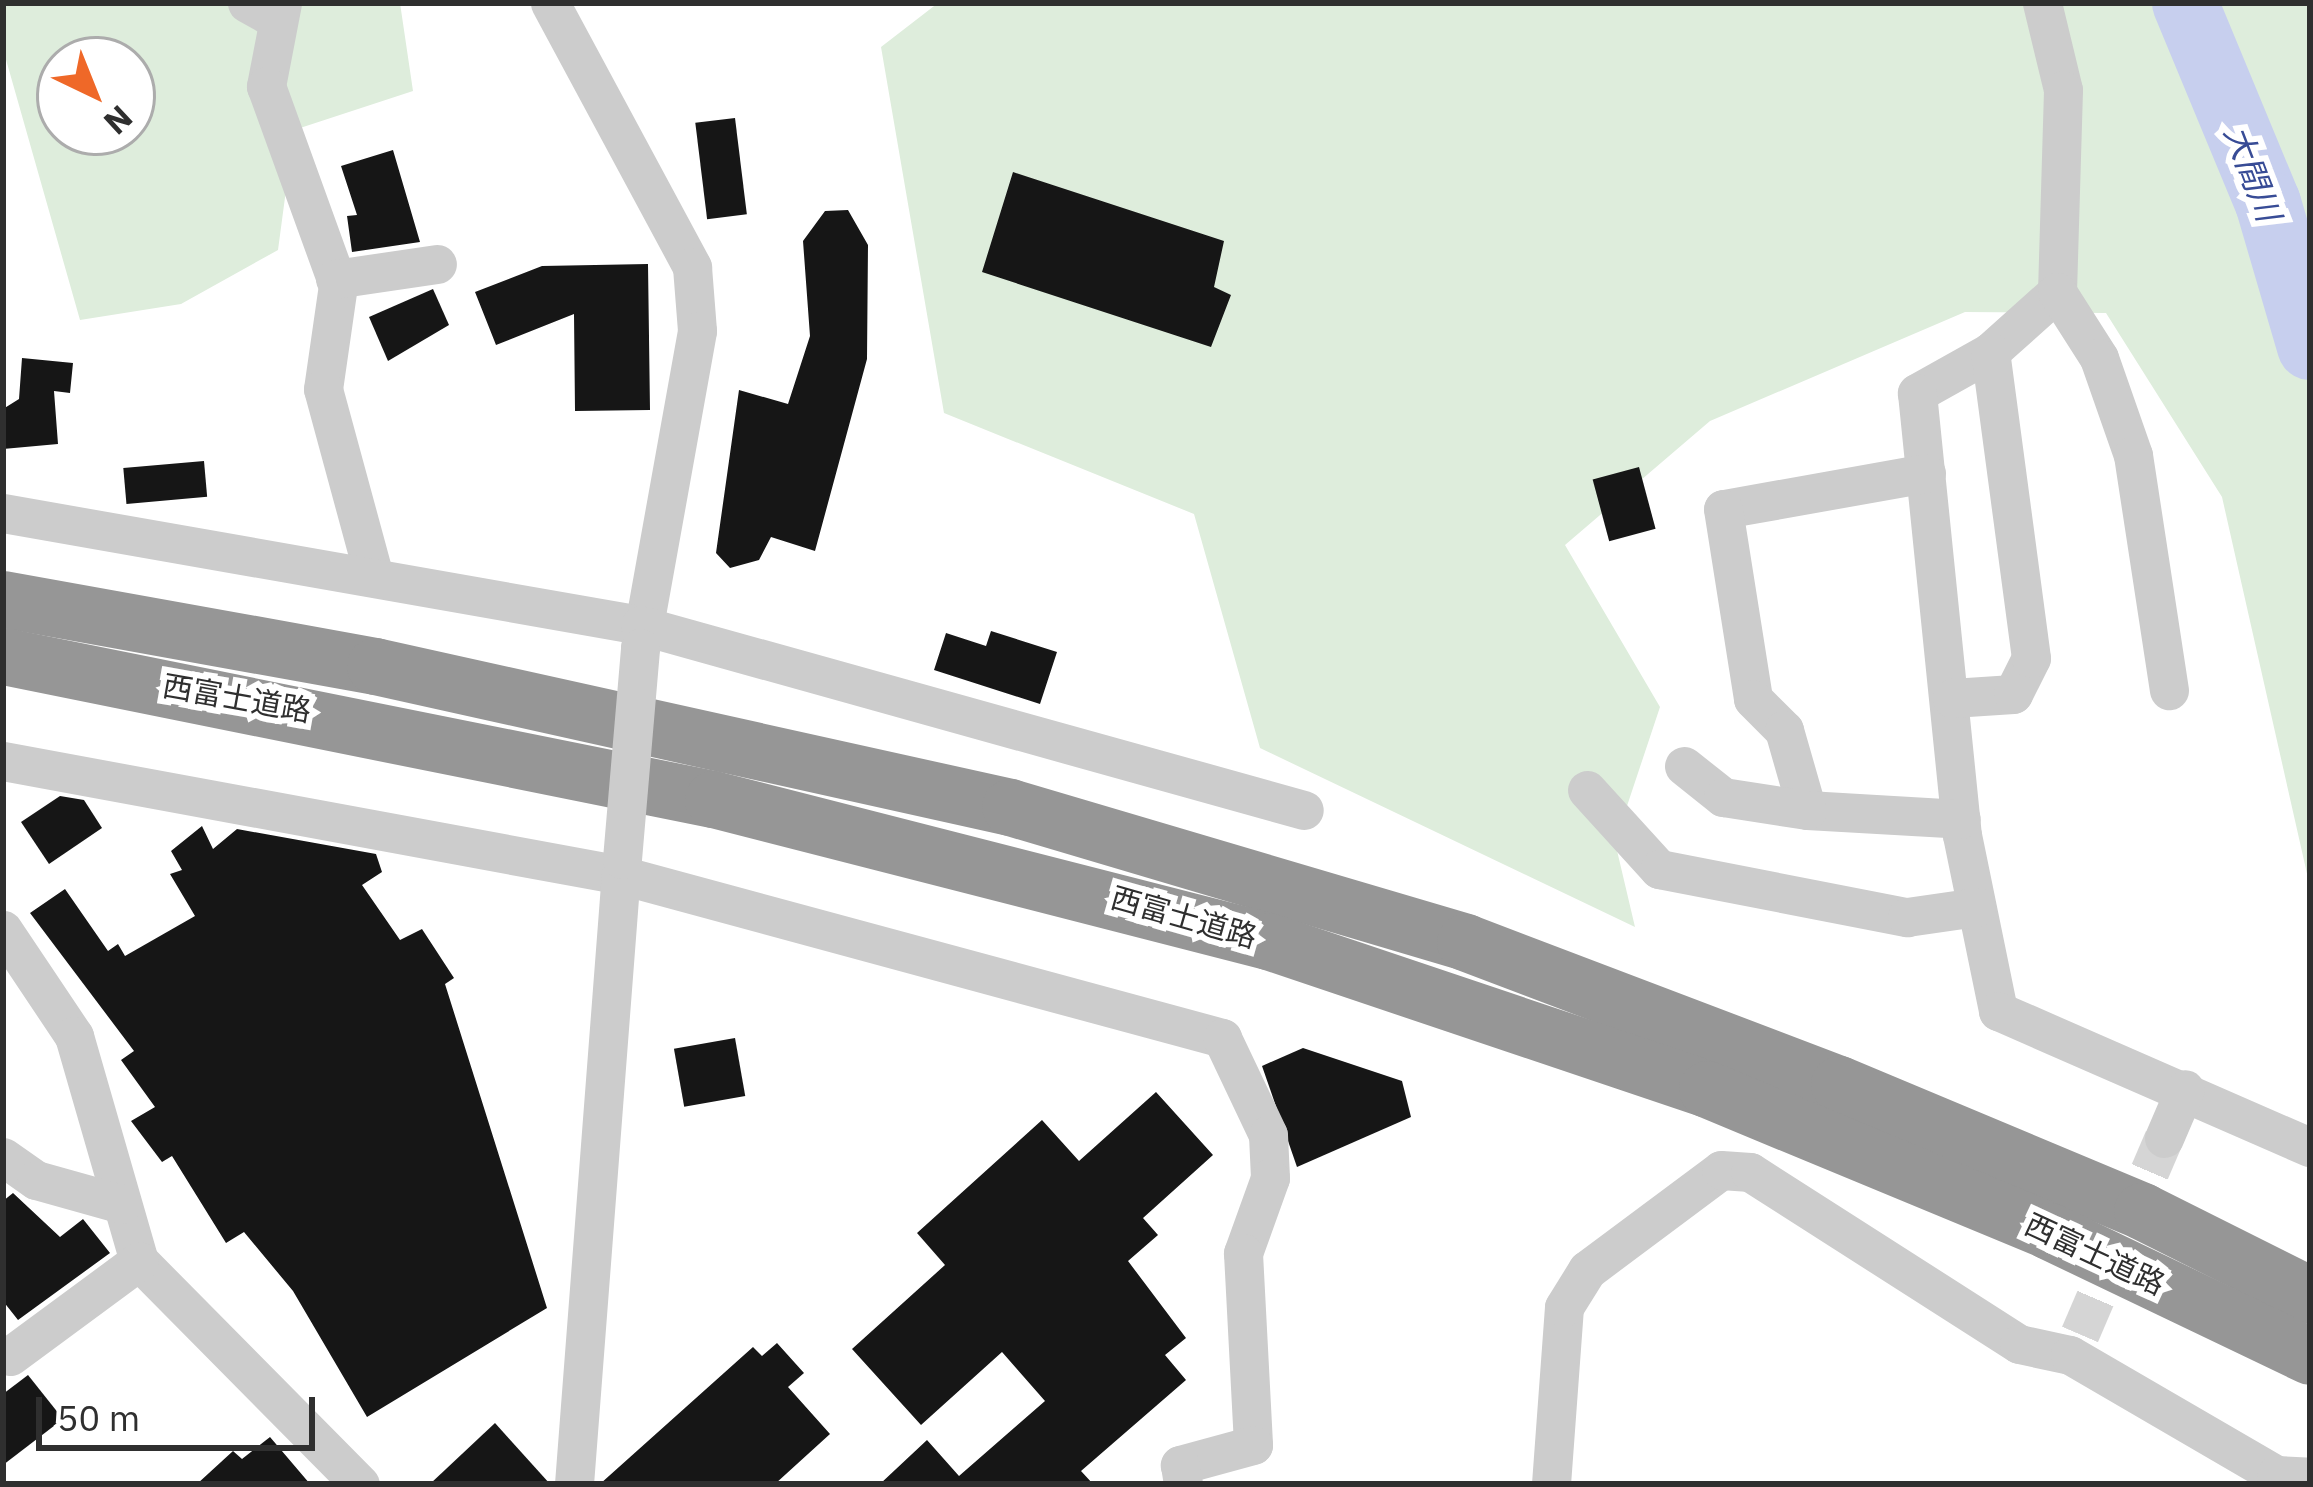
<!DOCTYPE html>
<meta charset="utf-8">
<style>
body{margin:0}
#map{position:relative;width:2313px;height:1487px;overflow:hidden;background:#fff;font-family:"IBM Plex Sans","Noto Sans JP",sans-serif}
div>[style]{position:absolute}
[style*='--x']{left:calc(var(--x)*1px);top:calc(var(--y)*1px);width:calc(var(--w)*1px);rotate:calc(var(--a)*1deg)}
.green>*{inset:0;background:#deeddc}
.river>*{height:66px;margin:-33px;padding:0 33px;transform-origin:33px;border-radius:33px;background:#c7cfee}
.building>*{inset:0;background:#161616;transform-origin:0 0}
.minor-tunnel>*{height:39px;margin-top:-19.5px;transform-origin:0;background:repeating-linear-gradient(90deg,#d5d5d5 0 39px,transparent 0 59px)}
.minor>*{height:39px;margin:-19.5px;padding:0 19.5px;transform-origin:19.5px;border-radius:19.5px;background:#ccc}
.highway>*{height:57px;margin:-28.5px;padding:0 28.5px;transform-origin:28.5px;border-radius:28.5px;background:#969696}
.minor-bridge>*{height:39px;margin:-19.5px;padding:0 19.5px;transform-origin:19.5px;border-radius:19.5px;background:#ccc}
span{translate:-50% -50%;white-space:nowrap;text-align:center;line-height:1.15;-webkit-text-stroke:12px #fff;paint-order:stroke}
.street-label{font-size:30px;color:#2f2f2f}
.water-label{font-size:33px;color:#384c96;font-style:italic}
.frame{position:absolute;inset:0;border:6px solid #2f2f2f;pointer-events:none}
.north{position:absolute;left:36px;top:36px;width:120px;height:120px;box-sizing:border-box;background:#fff;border:3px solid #acacac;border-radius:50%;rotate:137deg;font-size:33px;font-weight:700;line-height:48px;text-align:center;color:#2f2f2f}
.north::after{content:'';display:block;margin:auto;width:42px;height:54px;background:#ef6828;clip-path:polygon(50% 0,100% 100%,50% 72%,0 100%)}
.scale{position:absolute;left:36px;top:1397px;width:279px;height:54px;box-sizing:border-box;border:6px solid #2f2f2f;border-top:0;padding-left:15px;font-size:36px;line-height:42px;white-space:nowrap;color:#2f2f2f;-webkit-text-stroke:9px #fff;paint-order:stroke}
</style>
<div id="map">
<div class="green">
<i style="clip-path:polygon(evenodd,3px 3px,400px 3px,413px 91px,294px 130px,278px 250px,181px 304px,80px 320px,3px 49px,3px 3px,60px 60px,132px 60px,132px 132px,60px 132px,60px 60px)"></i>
<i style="clip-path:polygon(938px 3px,2310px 3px,2310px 887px,2222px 497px,2106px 313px,1965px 312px,1710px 421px,1565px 545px,1660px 707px,1615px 842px,1635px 927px,1260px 748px,1194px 514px,944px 413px,881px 47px)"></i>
</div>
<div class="river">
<i style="--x:2185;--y:3;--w:217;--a:67.5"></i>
<i style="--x:2268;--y:203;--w:150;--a:73.7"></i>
</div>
<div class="building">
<i style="left:735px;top:118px;width:97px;height:40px;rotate:83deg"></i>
<i style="clip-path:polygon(393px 150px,420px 242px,352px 252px,347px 216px,357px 215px,341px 166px)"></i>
<i style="clip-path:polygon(1013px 172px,1224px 241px,1214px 287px,1231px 295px,1211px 347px,982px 272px)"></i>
<i style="clip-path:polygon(848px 210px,868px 245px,867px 359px,815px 551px,771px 537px,759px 560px,730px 568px,716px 553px,739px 390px,788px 404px,810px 336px,803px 241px,825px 211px)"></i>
<i style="clip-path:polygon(648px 264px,650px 410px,575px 411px,574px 314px,496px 345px,475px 292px,542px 266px)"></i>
<i style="clip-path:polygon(433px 289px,449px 325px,388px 361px,369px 317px)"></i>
<i style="clip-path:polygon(22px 358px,73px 363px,70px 393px,54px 391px,58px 444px,3px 449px,3px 409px,19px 399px)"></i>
<i style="left:204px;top:461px;width:36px;height:81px;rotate:85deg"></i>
<i style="left:1639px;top:467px;width:64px;height:48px;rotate:75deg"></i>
<i style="clip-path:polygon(991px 631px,1057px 652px,1040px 704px,934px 670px,946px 633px,986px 646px)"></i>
<i style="clip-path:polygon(60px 796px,84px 800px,102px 828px,49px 864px,21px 822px)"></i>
<i style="clip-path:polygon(202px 826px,213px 849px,237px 829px,376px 854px,382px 872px,362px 885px,400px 940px,422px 929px,454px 978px,445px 984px,547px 1308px,367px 1417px,293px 1291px,244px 1232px,226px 1243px,172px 1156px,162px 1162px,131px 1121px,155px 1107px,121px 1060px,134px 1051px,30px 913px,65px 889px,108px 951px,118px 944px,125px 956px,195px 916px,170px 874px,182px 870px,171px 851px)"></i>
<i style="left:735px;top:1038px;width:59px;height:62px;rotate:80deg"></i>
<i style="clip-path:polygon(1303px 1048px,1402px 1081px,1411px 1117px,1297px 1167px,1262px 1066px)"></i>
<i style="clip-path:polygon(1156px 1092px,1213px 1155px,1143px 1218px,1158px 1235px,1128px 1261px,1186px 1338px,1165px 1355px,1186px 1380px,1081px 1471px,1093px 1484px,880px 1484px,927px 1440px,959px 1476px,1045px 1401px,1002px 1352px,921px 1425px,852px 1349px,945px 1265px,917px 1233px,1042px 1120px,1079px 1161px)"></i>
<i style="clip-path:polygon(13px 1193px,60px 1237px,83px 1219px,110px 1253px,18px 1320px,3px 1301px,3px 1201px)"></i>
<i style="clip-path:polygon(777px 1343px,804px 1373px,788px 1387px,830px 1434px,775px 1484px,600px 1484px,753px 1347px,762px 1356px)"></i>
<i style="clip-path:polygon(28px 1375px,63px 1419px,3px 1465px,3px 1394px)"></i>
<i style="clip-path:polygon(495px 1423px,550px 1484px,430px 1484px)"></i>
<i style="clip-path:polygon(270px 1437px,310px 1484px,197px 1484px,233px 1451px,242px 1459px)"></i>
</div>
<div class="minor-tunnel">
<i style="--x:2080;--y:1334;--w:213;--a:-66.8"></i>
</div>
<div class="minor">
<i style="--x:247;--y:3;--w:35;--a:29"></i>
<i style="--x:282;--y:3;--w:85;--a:100.9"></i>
<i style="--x:266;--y:86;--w:212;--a:70.1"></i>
<i style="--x:338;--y:285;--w:105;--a:98.2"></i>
<i style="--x:323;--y:389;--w:191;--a:74.8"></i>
<i style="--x:550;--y:3;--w:300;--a:61.7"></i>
<i style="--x:692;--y:267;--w:64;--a:85.5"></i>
<i style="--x:697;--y:331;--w:322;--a:100.2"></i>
<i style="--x:2042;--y:3;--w:89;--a:76.4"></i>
<i style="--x:2063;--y:90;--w:202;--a:91.7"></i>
<i style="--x:2057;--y:292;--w:90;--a:138.2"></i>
<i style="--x:1990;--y:352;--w:84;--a:150.7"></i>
<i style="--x:1917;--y:393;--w:444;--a:84.2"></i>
<i style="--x:1962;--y:835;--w:180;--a:78.4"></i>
<i style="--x:1998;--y:1011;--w:340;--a:23.6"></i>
<i style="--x:335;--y:279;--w:103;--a:-8.4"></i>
<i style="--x:2057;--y:292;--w:78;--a:57.5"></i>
<i style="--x:2099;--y:358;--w:103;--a:70.7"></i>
<i style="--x:2133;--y:455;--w:238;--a:81.3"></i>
<i style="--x:1926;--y:473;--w:206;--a:169.9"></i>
<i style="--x:1723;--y:509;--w:192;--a:81"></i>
<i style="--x:1753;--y:699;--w:44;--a:45"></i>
<i style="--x:1784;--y:730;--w:83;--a:74"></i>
<i style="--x:1807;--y:810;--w:154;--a:3.3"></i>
<i style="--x:3;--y:513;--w:647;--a:9.97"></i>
<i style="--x:640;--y:625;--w:689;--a:15.57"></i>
<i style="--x:1952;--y:698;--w:61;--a:-3.8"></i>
<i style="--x:2013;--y:694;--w:40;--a:-63.4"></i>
<i style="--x:2031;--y:658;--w:309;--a:-97.6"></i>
<i style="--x:3;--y:761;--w:628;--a:10.45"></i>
<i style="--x:621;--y:875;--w:623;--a:15.17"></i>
<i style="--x:1222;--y:1038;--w:107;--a:64.6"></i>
<i style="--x:1268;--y:1135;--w:43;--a:87.3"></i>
<i style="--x:1270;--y:1178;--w:80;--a:109.8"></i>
<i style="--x:1243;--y:1253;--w:192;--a:87"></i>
<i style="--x:1253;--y:1445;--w:76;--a:164.7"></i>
<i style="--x:1180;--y:1465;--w:19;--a:81"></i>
<i style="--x:1684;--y:766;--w:50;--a:38.5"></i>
<i style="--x:1723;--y:797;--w:85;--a:8.8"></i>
<i style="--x:1587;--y:790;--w:107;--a:47.7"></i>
<i style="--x:1659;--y:869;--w:253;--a:11"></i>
<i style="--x:1907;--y:917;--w:70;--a:-8.2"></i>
<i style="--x:3;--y:930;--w:128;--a:56.2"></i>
<i style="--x:74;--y:1036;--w:234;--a:73.9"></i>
<i style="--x:139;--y:1261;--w:314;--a:45.3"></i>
<i style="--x:2164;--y:1138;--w:53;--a:-66.8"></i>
<i style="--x:3;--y:1157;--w:40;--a:34.9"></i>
<i style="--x:36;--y:1180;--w:89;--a:15.6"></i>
<i style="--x:10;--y:1356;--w:160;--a:-36.4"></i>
<i style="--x:574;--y:1484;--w:627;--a:-85.61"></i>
<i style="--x:1551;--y:1484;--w:177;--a:-85.8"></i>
<i style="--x:1564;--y:1307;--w:44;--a:-58.1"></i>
<i style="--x:1587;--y:1270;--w:167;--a:-36.7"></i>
<i style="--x:1721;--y:1170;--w:29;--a:4"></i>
<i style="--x:1750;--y:1172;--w:319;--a:32.6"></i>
<i style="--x:2019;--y:1344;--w:52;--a:12.2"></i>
<i style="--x:2070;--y:1355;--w:238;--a:30.2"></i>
<i style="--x:2276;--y:1475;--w:34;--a:3"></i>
</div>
<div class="highway">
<i style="--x:3;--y:599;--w:378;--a:10.2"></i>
<i style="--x:375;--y:666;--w:650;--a:12.52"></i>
<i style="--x:1010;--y:807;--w:475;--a:16.5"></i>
<i style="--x:1465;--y:942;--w:400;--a:20.8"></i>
<i style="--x:1839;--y:1084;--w:329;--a:22.7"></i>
<i style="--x:2142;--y:1211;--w:188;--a:26.6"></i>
<i style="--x:3;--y:656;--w:724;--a:11.39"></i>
<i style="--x:713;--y:799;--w:573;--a:14.35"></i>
<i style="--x:1268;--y:941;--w:463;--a:18.6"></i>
<i style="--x:1707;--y:1089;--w:370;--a:22.5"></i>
<i style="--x:2049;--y:1231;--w:289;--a:25.6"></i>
</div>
<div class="minor-bridge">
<i style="--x:622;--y:859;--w:212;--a:-85.1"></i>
</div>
<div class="street-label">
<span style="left:237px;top:698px;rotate:10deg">西富士道路</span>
<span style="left:1184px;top:917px;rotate:16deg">西富士道路</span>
<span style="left:2095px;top:1254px;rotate:25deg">西富士道路</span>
</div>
<div class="water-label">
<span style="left:2253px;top:173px;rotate:69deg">大間川</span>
</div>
<div class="frame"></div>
<div class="north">N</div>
<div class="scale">50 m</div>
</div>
